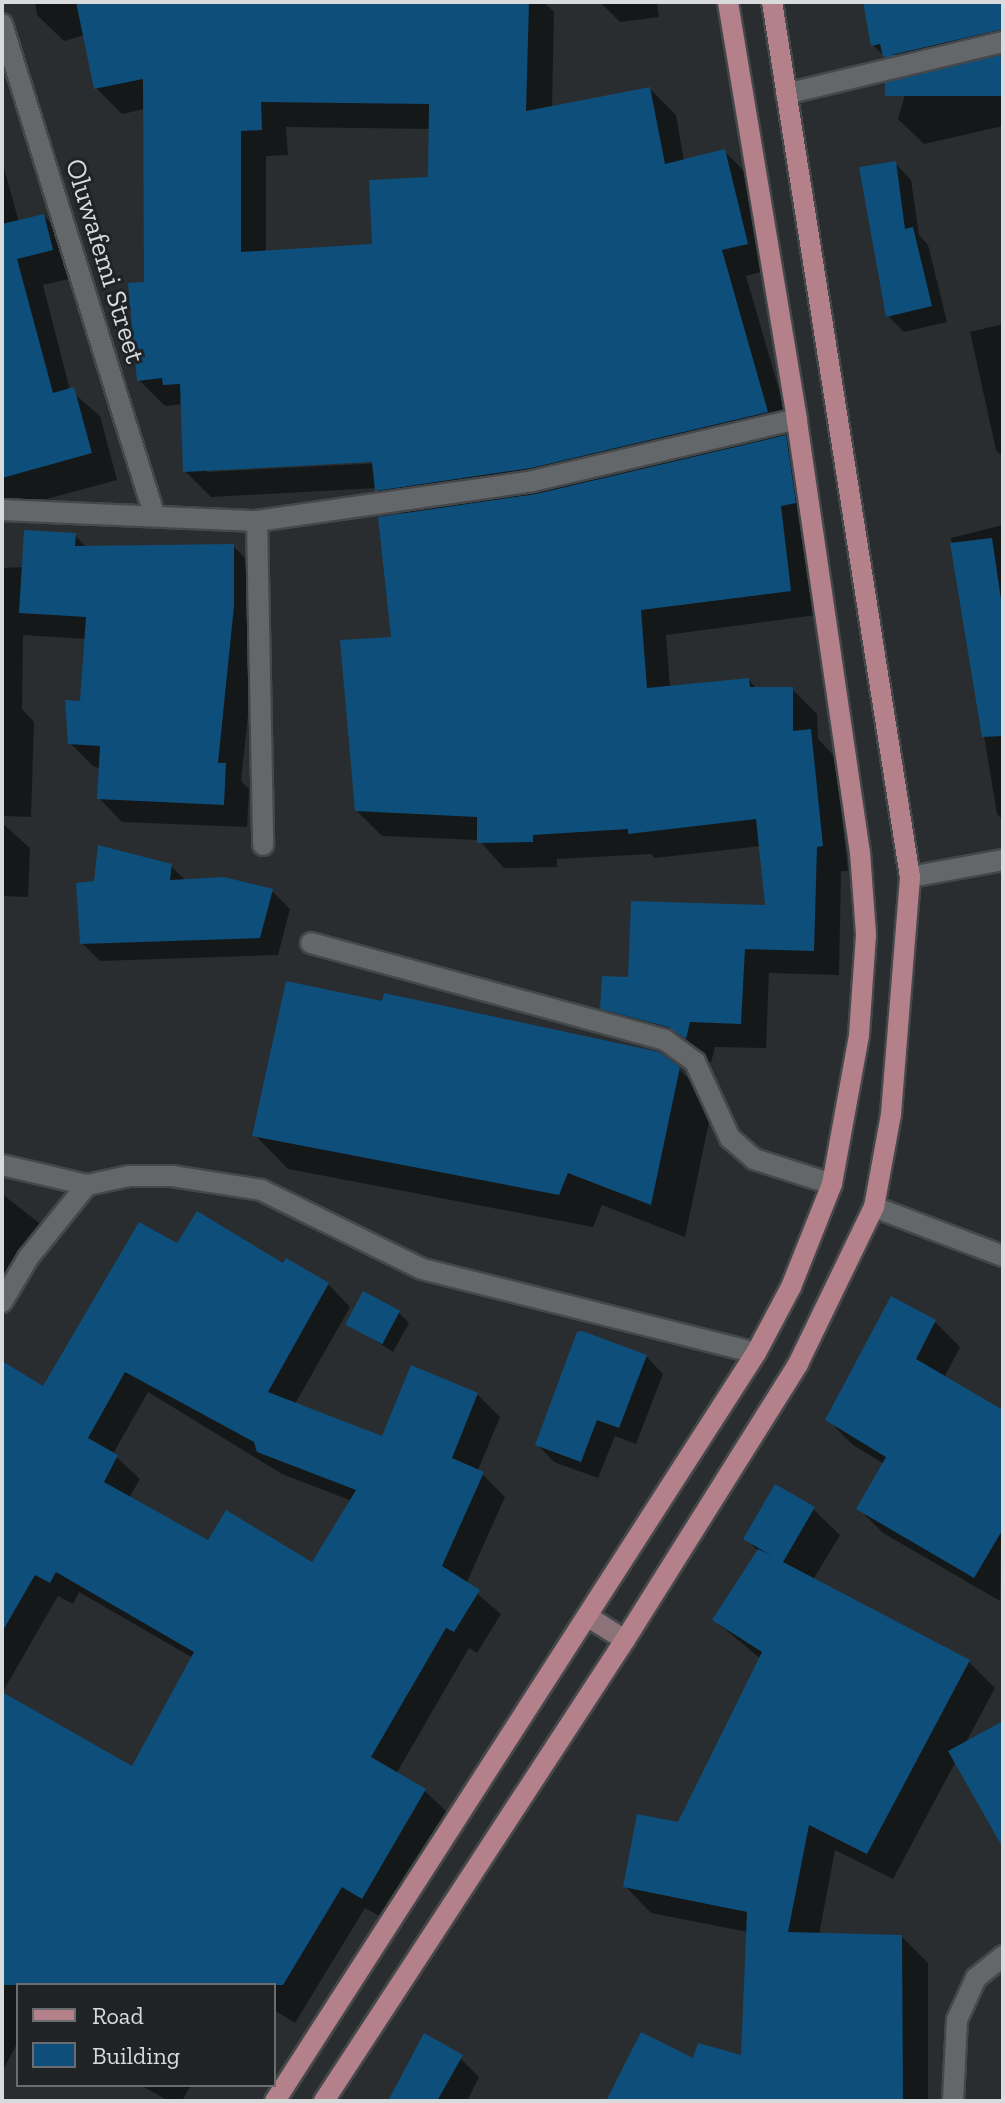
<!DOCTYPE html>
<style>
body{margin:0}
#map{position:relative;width:1005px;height:2103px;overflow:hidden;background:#292d2f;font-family:"Zilla Slab",serif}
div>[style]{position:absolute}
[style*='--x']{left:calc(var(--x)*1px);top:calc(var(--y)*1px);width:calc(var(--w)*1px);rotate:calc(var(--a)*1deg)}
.shadow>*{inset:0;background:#0007}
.building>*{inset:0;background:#0e4e7a;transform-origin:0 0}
.roads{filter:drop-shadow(2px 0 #45484b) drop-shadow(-2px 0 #45484b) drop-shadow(0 2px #45484b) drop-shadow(0 -2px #45484b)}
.service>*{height:20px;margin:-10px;padding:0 10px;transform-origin:10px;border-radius:10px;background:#63676a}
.minor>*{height:20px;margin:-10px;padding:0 10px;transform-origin:10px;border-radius:10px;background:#63676a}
.secondary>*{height:20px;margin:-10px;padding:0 10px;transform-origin:10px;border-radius:10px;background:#8c7379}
.primary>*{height:20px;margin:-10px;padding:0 10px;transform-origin:10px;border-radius:10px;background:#b48089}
span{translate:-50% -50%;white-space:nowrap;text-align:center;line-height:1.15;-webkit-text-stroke:6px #202326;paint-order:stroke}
.street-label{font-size:28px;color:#d8dadc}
.frame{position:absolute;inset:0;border:4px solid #d8dadc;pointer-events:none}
.legend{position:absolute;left:16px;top:1983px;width:260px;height:104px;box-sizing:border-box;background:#202326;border:2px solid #6a6c6f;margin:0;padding:10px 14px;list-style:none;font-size:24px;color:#d8dadc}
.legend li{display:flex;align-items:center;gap:16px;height:40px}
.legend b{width:40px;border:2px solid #6a6c6f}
</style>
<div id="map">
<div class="shadow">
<i style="clip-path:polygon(evenodd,35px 2px,544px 2px,554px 12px,552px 108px,650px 89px,676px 115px,684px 161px,724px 151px,750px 177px,773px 269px,746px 276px,793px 438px,788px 439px,811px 462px,816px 615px,666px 635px,670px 688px,749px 680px,757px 689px,792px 689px,817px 714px,818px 739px,835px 757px,848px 871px,841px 871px,839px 975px,769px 973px,766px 1048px,715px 1047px,711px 1063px,696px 1052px,628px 1034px,602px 1008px,630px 979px,767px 907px,761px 846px,655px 858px,651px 854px,557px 859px,557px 867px,504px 868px,479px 840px,382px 836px,356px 810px,393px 639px,402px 515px,377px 488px,211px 497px,185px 471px,183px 404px,165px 406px,139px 380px,146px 283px,145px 109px,122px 114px,96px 88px,85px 35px,64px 41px,37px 15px,35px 2px,286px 127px,430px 129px,430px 179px,375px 246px,266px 253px,266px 156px,288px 155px,286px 127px,35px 2px,382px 459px,382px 463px,207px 472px,207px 468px,382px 459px)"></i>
<i style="clip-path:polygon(600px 2px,657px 2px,659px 17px,620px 22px)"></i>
<i style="clip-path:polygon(865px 2px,1003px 2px,1003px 52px,984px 61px,1003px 59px,1003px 126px,924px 144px,898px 119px,909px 80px,873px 45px)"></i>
<i style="clip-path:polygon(2px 161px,19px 222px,44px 216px,70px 243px,78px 277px,43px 285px,70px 390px,100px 416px,117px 480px,2px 511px)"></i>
<i style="clip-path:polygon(895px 163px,911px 180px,919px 235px,928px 245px,947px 322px,904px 332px,888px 316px)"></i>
<i style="clip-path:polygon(1003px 324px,1003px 457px,996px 450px,970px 332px)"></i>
<i style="clip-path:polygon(1003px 525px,1003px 820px,997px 814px,951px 538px)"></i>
<i style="clip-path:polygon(75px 535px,87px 548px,233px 546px,257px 570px,257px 630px,241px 781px,249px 789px,247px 827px,122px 822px,99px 798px,101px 768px,94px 767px,70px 743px,82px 703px,86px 639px,23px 635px,22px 709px,34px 722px,31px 817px,4px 816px,3px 824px,30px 848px,28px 897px,2px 896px,2px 568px,24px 567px)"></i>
<i style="clip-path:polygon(171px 866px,186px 881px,272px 891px,290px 909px,278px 955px,100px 961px,82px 943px)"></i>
<i style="clip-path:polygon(383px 1004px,679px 1069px,713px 1103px,685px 1237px,602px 1205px,593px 1227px,288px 1169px,255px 1135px)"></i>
<i style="clip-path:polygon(2px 1194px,43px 1226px,2px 1292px)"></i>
<i style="clip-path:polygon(evenodd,178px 1246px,284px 1266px,328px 1284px,350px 1307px,295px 1404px,383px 1438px,477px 1394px,500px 1417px,478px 1470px,505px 1497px,466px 1584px,501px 1614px,477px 1653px,469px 1648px,396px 1774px,425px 1791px,448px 1813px,385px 1919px,365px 1908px,295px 2023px,274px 2010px,274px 1985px,18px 1985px,18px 2042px,2px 2072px,2px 1694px,133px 1769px,193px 1658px,79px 1592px,73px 1604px,58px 1596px,2px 1693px,2px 1424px,44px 1389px,178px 1246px,148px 1392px,282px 1474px,352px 1501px,313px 1565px,208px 1543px,129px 1498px,140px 1479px,113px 1454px,148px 1392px)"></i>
<i style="clip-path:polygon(892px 1299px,935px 1322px,960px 1347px,944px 1378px,1003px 1413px,1000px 1601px,883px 1533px,858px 1508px,884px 1464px,853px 1445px,828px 1420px)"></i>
<i style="clip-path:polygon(399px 1313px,409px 1323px,393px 1352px,348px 1323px)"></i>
<i style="clip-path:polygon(646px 1356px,663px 1374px,636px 1444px,615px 1436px,598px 1478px,554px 1462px,537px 1444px)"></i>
<i style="clip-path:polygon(813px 1509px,840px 1535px,813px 1580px,969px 1662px,995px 1688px,965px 1744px,1003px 1723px,1003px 1844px,956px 1761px,893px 1879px,835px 1850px,819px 1935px,902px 1937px,928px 1963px,928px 2101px,608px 2101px,695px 2061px,743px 2058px,748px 1932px,651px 1913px,625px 1886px,679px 1824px,761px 1659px,714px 1620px,758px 1551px,746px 1539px)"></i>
<i style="clip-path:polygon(455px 2053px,479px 2077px,467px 2101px,389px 2101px)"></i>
<i style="clip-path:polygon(140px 2085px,191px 2085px,182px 2101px,169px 2101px)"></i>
</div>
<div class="building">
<i style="clip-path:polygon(evenodd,76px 2px,529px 2px,526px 111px,650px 87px,665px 164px,725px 149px,748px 244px,722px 250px,768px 412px,531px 468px,375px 491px,372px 462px,183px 472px,180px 384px,163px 385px,162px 378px,137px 381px,128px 283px,144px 282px,143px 79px,94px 89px,76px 2px,261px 102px,429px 104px,428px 177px,369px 180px,372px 244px,241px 252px,241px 131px,262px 130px,261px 102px)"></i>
<i style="clip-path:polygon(863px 2px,1003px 2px,1003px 29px,883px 57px,880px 44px,871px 46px)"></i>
<i style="left:1003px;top:55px;width:41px;height:118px;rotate:90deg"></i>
<i style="clip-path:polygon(896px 161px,905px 229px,913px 227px,932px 306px,886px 317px,859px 167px)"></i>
<i style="clip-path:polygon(44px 214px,53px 250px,17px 259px,53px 393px,74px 387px,92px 453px,2px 478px,2px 224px)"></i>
<i style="clip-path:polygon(786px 435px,796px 503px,781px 506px,791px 591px,641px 610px,647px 688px,749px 678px,750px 687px,793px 687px,793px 731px,811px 729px,823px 846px,817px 847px,814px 951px,745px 949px,741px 1024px,690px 1022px,686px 1039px,668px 1027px,600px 1009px,602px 976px,628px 977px,631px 901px,765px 905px,756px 819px,628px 834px,628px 829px,533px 835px,533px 842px,477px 843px,477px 817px,355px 811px,340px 640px,391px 637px,378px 517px,536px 494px)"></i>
<i style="clip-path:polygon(24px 530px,76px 533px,75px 546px,234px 544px,234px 606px,218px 763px,226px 763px,224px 805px,97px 799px,100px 746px,68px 744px,65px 700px,80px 701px,86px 617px,19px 613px)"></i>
<i style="clip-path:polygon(992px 538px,1003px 613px,1003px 736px,982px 737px,950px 543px)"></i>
<i style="clip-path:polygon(98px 845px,172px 864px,170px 880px,224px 877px,273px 889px,260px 938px,80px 944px,76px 883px,94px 881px)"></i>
<i style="clip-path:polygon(286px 981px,382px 1001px,384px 993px,659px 1052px,680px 1067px,651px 1205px,568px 1173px,559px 1195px,252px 1136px)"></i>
<i style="clip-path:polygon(evenodd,197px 1211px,283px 1263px,286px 1258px,329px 1283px,268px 1392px,382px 1436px,411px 1365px,478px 1393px,452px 1458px,484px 1472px,442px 1566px,480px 1590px,454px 1632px,446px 1628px,371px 1757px,426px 1789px,362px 1899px,342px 1887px,283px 1985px,2px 1985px,2px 1692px,132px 1766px,194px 1652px,56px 1572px,50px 1583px,35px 1575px,2px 1632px,2px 1361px,43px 1386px,139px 1222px,177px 1243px,197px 1211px,125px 1372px,254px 1442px,257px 1452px,356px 1490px,312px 1562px,226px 1510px,208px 1540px,104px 1482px,118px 1455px,88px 1438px,125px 1372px)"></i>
<i style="left:363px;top:1291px;width:42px;height:38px;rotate:28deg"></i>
<i style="clip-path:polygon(891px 1296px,936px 1320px,916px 1359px,1003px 1410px,1003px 1529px,974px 1578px,856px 1509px,886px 1457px,825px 1420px)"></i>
<i style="clip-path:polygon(582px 1331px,647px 1355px,619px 1428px,597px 1420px,581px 1462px,535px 1445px,577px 1332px)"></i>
<i style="clip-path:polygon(775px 1484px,815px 1507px,783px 1562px,970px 1660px,867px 1854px,809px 1825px,788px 1932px,902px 1935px,903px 2101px,606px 2101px,641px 2032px,693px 2058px,698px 2043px,741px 2055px,747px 1912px,623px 1887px,637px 1814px,678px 1822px,762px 1652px,712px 1620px,758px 1549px,772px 1556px,743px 1539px)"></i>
<i style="clip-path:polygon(1003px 1721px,1003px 1848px,948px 1751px)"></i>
<i style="clip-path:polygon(424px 2033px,463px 2055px,437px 2101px,388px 2101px)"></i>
</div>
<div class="roads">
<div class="service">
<i style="--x:311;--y:943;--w:367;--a:15.3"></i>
<i style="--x:665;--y:1040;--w:37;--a:36"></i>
<i style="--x:695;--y:1062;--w:84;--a:65.3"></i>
<i style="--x:730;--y:1138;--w:32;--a:41"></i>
<i style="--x:754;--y:1159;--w:82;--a:17.8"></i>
</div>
<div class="minor">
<i style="--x:2;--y:24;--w:513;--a:72.77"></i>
<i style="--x:786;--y:94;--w:223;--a:-13.5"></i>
<i style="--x:2;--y:510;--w:255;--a:2.5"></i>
<i style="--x:257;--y:521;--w:279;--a:-8.2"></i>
<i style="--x:533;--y:481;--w:271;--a:-13.2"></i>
<i style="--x:257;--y:521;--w:324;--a:88.9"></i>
<i style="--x:910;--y:877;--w:95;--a:-10.4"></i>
<i style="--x:2;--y:1165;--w:87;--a:13.2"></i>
<i style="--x:87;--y:1185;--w:43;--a:-12.1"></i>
<i style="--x:129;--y:1176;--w:43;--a:0"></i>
<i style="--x:172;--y:1176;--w:90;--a:8.9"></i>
<i style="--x:261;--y:1190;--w:179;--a:26.1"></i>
<i style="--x:422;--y:1269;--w:344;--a:14.1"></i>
<i style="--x:874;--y:1207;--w:138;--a:20.8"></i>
<i style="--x:2;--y:1302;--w:51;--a:-59.4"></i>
<i style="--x:28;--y:1258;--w:94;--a:-51.1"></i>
<i style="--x:953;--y:2101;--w:81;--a:-87.2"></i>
<i style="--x:957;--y:2020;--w:46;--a:-65.7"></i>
<i style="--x:976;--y:1978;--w:35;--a:-39"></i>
</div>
<div class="secondary">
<i style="--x:590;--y:1618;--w:41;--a:32.2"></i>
</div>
<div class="primary">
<i style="--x:275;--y:2101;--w:889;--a:-57.26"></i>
<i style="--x:756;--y:1353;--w:75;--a:-62.1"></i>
<i style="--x:791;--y:1287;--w:111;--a:-68.3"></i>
<i style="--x:832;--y:1184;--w:151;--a:-79.7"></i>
<i style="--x:859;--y:1035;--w:101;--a:-86"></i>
<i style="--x:866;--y:934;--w:81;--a:-94.2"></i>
<i style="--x:860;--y:853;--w:439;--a:-98.3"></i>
<i style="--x:797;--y:419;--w:423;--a:-99.4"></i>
<i style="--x:324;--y:2101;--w:551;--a:-56.86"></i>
<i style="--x:625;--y:1640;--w:326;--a:-57.9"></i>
<i style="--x:798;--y:1364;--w:174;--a:-64.2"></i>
<i style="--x:874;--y:1207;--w:95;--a:-79.6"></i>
<i style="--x:891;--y:1114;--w:238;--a:-85.4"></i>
<i style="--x:910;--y:877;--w:886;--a:-98.96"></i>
</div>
</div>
<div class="street-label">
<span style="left:105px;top:261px;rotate:73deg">Oluwafemi Street</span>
</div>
<div class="frame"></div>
<ul class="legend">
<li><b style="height:10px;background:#b48089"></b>Road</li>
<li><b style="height:22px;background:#0e4e7a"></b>Building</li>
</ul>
</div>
